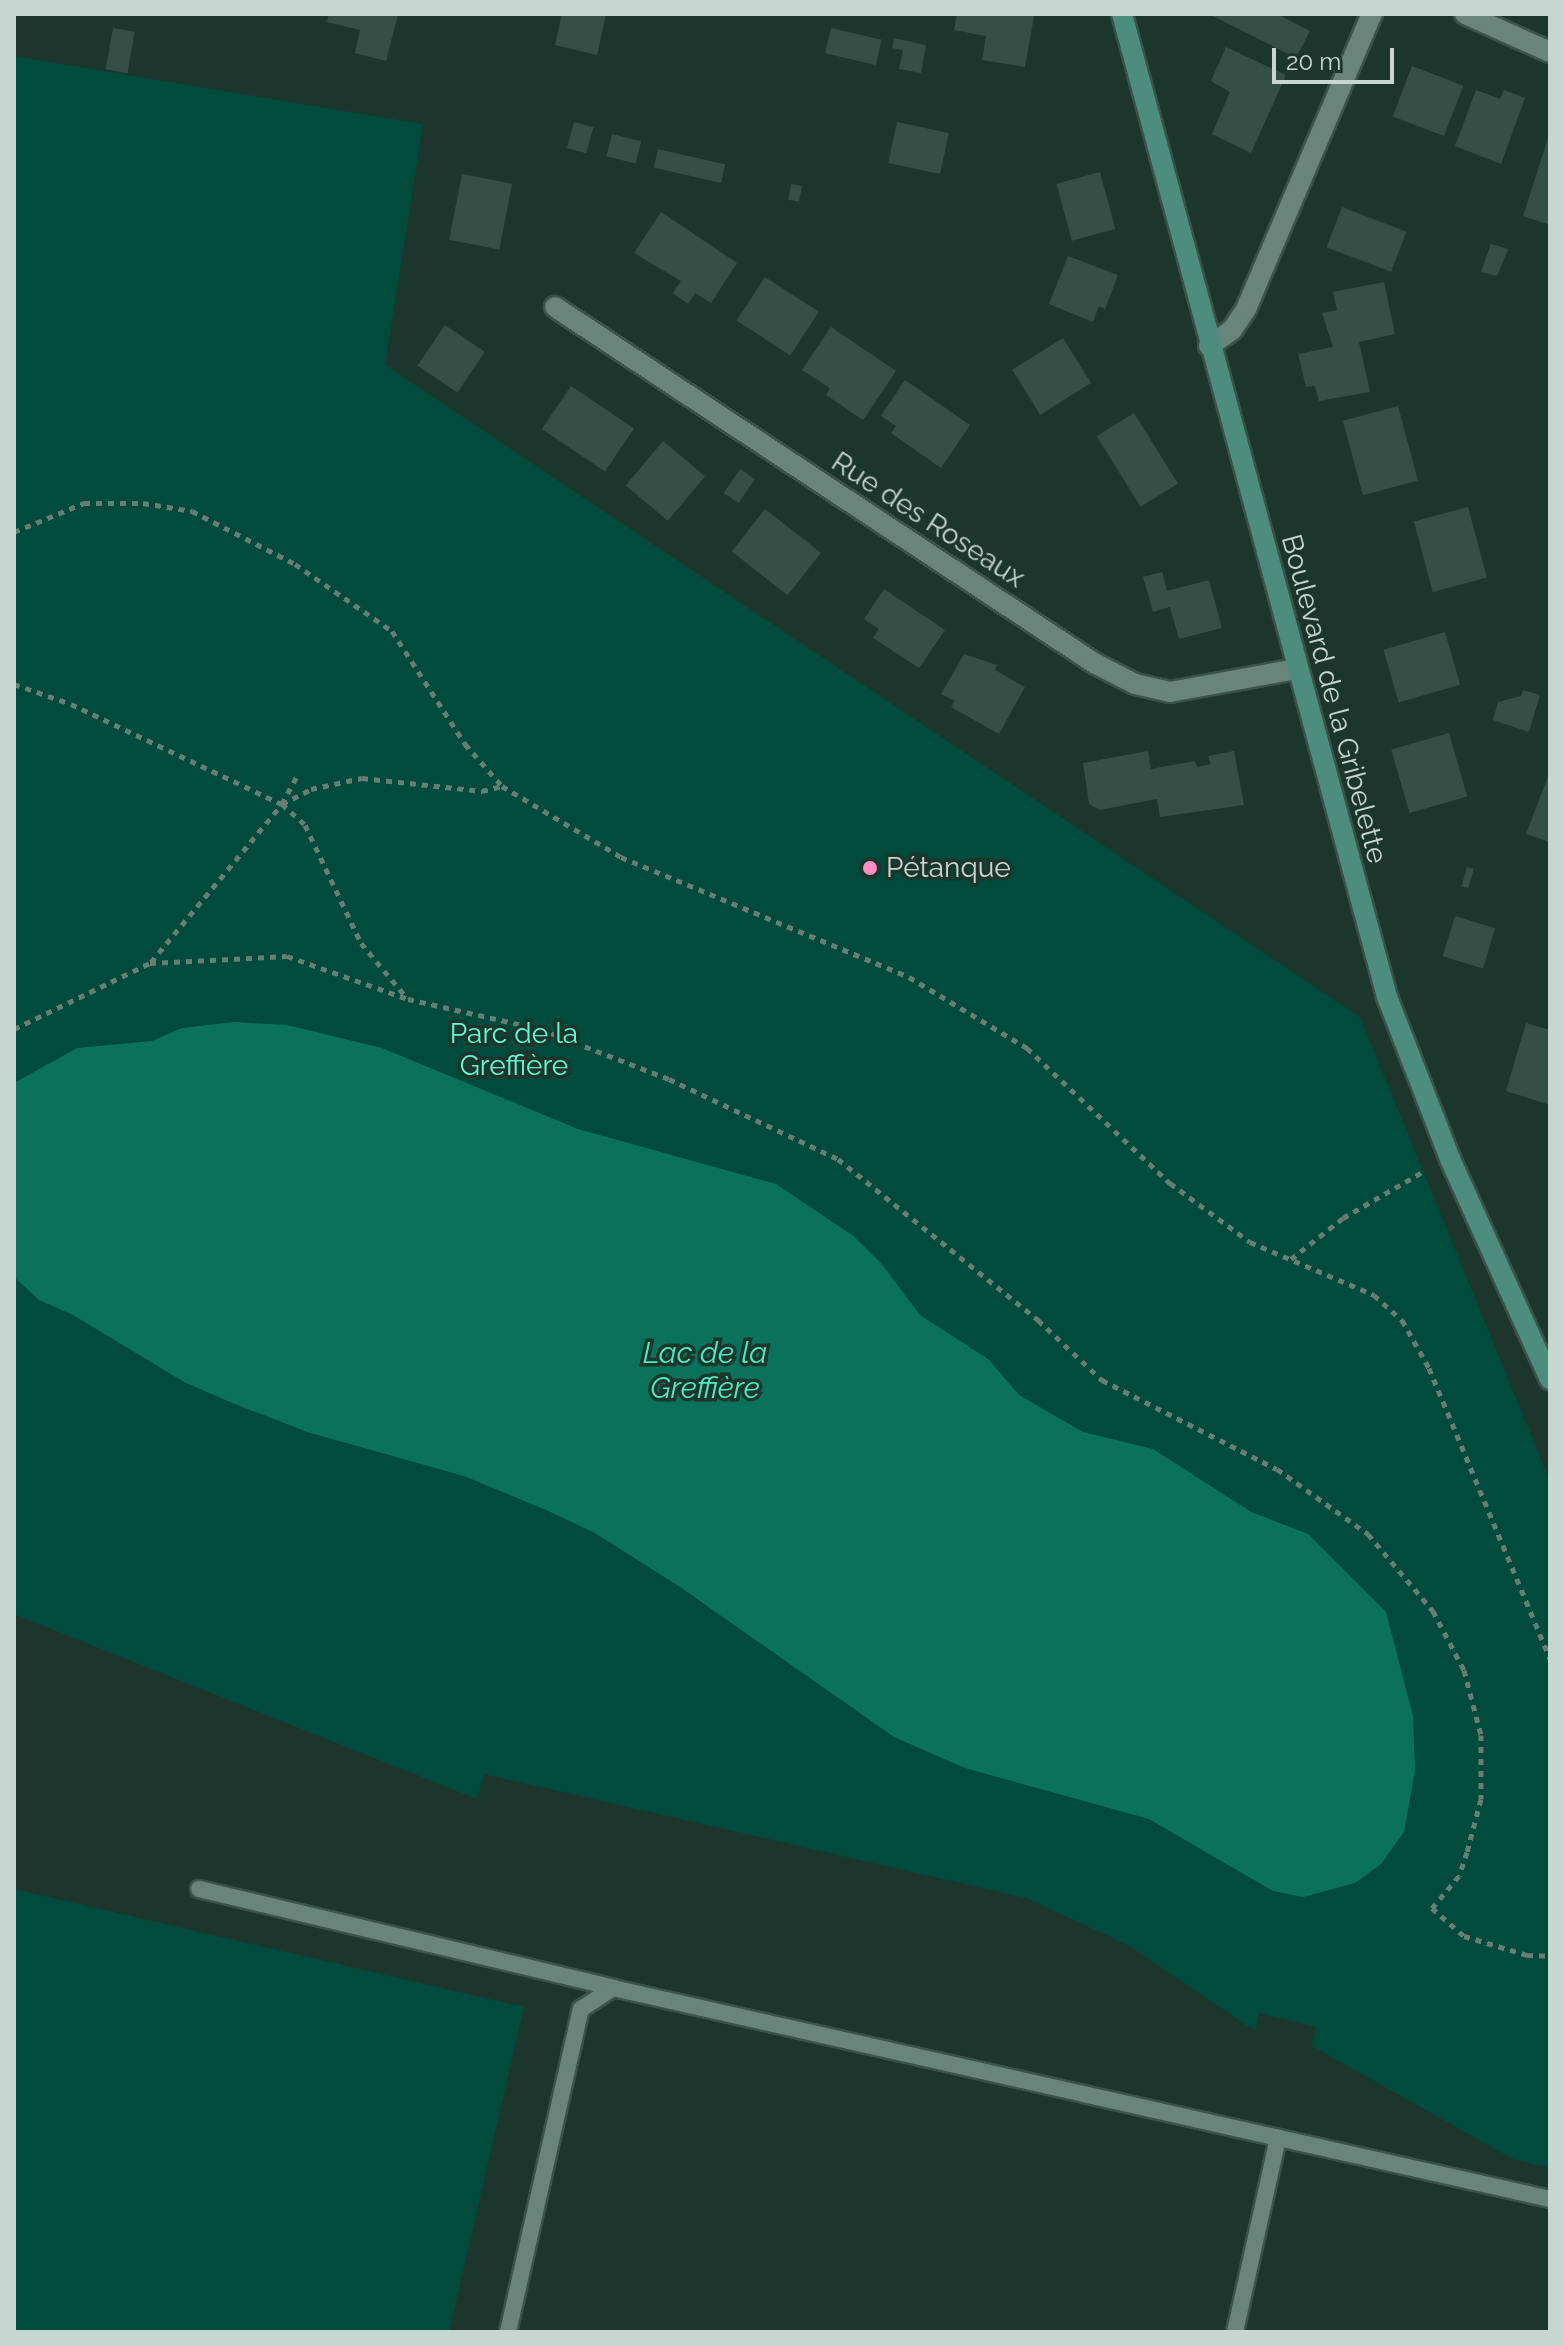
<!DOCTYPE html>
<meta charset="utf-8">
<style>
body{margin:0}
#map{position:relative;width:1564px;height:2346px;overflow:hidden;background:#1c362e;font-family:Raleway,sans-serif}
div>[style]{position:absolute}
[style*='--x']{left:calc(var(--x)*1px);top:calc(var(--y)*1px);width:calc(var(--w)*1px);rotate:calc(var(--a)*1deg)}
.green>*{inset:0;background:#004b3b}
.water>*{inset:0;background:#0a715a}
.building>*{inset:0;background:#354f46;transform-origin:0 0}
.path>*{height:5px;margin-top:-2.5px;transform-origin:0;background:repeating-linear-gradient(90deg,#687d76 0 6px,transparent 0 12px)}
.roads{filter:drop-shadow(2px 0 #3b524b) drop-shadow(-2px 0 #3b524b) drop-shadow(0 2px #3b524b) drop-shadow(0 -2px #3b524b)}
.service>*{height:16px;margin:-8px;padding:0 8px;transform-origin:8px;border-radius:8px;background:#68847b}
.minor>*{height:20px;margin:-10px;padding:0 10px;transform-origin:10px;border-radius:10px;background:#68847b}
.secondary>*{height:20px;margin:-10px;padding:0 10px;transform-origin:10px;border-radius:10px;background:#4c8d7d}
.dots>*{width:22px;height:22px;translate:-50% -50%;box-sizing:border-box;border:4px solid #1c362e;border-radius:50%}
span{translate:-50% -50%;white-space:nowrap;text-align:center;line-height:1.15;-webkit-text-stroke:7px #1c362e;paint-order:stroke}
.street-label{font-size:28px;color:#c7d6d0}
.poi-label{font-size:28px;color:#c7d6d0}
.left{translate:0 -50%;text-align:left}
.park-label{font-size:28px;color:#5ffcd3}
.water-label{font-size:30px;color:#4aecc3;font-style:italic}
.frame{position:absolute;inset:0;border:16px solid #c7d6d0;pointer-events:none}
.scale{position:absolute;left:1272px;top:48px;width:122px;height:36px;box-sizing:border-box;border:4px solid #c7d6d0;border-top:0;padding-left:10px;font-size:24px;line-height:28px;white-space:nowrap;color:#c7d6d0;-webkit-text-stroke:6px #1c362e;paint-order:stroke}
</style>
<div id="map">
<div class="green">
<i style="clip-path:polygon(14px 56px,423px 124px,385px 365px,1360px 1017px,1550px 1481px,1550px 2168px,1513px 2159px,1312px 2046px,1316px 2027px,1259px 2013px,1255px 2031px,1128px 1945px,1026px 1898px,484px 1774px,477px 1799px,14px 1614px)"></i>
<i style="clip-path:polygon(14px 1889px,524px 2007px,449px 2332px,14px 2332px)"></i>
</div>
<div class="water">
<i style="clip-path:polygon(234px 1022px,287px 1025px,382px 1048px,578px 1129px,776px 1184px,852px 1235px,880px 1262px,920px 1315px,988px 1359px,1019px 1395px,1083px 1432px,1153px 1449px,1251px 1512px,1308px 1534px,1386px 1612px,1413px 1716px,1415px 1771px,1404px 1832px,1381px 1864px,1355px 1883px,1303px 1897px,1273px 1891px,1149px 1819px,965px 1768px,894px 1737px,680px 1587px,595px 1533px,546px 1510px,464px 1476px,307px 1432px,230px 1402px,184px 1382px,73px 1315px,39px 1300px,14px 1277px,14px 1083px,77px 1048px,152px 1041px,182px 1028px)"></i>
</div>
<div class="building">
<i style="clip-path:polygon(329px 14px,398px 14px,386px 61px,355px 53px,360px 30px,327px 22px)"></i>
<i style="clip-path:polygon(562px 14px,606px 14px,597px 55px,555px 45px)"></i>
<i style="clip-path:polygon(957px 14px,1034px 16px,1025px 67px,982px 60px,986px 36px,954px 30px)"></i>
<i style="clip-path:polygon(1209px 14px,1277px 14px,1310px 31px,1296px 58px)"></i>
<i style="left:113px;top:28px;width:22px;height:42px;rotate:10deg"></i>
<i style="left:831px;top:28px;width:52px;height:26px;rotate:13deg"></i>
<i style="clip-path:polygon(894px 38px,926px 45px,921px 73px,899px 69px,903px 50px,892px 48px)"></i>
<i style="clip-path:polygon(1226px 47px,1286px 75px,1251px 153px,1212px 134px,1230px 92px,1211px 81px)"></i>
<i style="left:1412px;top:66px;width:55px;height:54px;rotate:21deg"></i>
<i style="clip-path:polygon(1476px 90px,1500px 99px,1504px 90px,1525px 98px,1501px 164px,1455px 146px)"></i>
<i style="left:574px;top:122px;width:20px;height:27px;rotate:15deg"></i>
<i style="left:897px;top:122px;width:53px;height:42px;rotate:12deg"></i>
<i style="clip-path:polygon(1550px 132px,1550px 225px,1523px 216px)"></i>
<i style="left:612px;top:134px;width:30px;height:23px;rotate:14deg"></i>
<i style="left:658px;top:149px;width:69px;height:19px;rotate:13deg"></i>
<i style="left:1100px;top:172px;width:59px;height:45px;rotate:75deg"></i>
<i style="left:462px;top:174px;width:51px;height:67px;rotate:11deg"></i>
<i style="left:791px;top:184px;width:11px;height:16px;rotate:10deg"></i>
<i style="left:1342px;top:207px;width:69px;height:43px;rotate:21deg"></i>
<i style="clip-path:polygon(661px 212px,737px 263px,711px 303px,695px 293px,688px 304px,673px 293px,681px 281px,634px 253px)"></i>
<i style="clip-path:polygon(1491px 244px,1508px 249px,1497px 276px,1481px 272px)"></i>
<i style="clip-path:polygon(1068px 256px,1118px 275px,1105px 309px,1099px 306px,1093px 322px,1049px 304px)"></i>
<i style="left:765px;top:277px;width:64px;height:52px;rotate:33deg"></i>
<i style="clip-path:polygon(1384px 282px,1395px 334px,1359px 342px,1370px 392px,1319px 401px,1315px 386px,1306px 387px,1298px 354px,1333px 347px,1322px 313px,1337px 310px,1333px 292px)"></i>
<i style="left:445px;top:325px;width:48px;height:49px;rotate:34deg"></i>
<i style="clip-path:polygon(831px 327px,896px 371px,863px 420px,826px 395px,830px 388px,802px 370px)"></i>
<i style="left:1063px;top:338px;width:53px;height:60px;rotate:58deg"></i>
<i style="clip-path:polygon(905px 380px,970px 425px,941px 468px,891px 433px,896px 426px,881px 416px)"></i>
<i style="left:571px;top:386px;width:76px;height:52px;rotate:34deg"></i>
<i style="left:1398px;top:406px;width:77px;height:57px;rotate:75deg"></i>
<i style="left:1134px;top:413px;width:83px;height:44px;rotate:58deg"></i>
<i style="left:663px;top:441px;width:55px;height:58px;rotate:40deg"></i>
<i style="left:740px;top:469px;width:18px;height:29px;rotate:34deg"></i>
<i style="left:1468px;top:507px;width:73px;height:56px;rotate:75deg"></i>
<i style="left:765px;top:509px;width:71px;height:54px;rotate:38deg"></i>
<i style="clip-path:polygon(1162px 572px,1167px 591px,1209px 580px,1222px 628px,1179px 639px,1170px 607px,1153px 612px,1143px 577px)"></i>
<i style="clip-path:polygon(884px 589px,945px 630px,919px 668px,873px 638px,879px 629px,864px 619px)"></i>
<i style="left:1445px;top:632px;width:55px;height:64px;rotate:74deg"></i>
<i style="clip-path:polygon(964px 654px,997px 665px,995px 670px,1025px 687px,999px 734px,951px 707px,955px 701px,941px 694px)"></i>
<i style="clip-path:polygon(1523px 690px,1540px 695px,1529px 732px,1493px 720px,1498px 702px,1521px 696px)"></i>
<i style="left:1449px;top:733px;width:66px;height:60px;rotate:74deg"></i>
<i style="clip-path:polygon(1148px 751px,1151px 769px,1195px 761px,1197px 767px,1211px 764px,1208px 756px,1234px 751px,1244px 805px,1160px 817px,1157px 799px,1099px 810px,1089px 804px,1083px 763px)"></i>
<i style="clip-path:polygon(1549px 774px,1550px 774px,1550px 842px,1526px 834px)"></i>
<i style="left:1467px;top:867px;width:7px;height:20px;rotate:16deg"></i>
<i style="left:1455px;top:916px;width:42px;height:42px;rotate:17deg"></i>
<i style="clip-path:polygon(1526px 1023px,1550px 1030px,1550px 1105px,1506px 1091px)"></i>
</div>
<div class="path">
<i style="--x:14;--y:532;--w:76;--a:-22.5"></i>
<i style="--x:84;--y:503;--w:59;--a:0"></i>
<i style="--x:143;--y:503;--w:50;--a:9.3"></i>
<i style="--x:192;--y:511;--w:116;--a:27.2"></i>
<i style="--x:295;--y:564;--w:118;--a:34.6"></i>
<i style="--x:392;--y:631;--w:135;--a:57.1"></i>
<i style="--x:465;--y:744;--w:56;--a:48.6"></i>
<i style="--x:502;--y:786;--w:139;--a:30.8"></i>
<i style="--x:621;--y:857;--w:312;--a:22.6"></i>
<i style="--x:909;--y:977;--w:138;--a:31"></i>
<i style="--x:1027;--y:1048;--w:197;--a:43.4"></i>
<i style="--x:1170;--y:1183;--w:99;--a:36.4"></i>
<i style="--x:1250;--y:1242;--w:135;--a:23.1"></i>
<i style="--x:1374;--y:1295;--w:38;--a:42"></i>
<i style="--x:1402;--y:1320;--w:55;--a:60.6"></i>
<i style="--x:1429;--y:1368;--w:315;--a:67.4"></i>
<i style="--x:14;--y:684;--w:60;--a:19.3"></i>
<i style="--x:71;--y:704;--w:233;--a:25.4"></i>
<i style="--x:282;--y:804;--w:31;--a:42"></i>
<i style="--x:305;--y:825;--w:131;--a:64.6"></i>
<i style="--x:361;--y:943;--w:72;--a:50.1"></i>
<i style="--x:282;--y:804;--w:33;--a:-27"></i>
<i style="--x:311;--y:789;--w:52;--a:-12.2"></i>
<i style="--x:362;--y:778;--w:121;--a:6.2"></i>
<i style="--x:482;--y:791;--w:21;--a:-14"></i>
<i style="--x:151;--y:962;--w:205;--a:-50.3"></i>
<i style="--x:282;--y:804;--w:34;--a:-62"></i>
<i style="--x:14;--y:1029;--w:151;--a:-25.9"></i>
<i style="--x:150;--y:963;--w:137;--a:-2.9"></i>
<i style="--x:287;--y:956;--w:128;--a:19.6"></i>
<i style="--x:408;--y:999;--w:135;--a:12.8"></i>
<i style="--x:540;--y:1029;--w:138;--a:21.2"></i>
<i style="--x:669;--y:1079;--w:187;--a:25.3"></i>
<i style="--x:838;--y:1159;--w:257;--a:38.8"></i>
<i style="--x:1038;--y:1320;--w:88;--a:43.2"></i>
<i style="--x:1102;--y:1380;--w:196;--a:27"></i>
<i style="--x:1277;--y:1469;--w:112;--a:35.5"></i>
<i style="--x:1368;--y:1534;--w:101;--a:49.8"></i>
<i style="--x:1433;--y:1611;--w:67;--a:62.3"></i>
<i style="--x:1464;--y:1670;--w:67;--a:75.3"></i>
<i style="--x:1481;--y:1735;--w:64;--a:90"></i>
<i style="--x:1481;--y:1799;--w:55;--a:104.8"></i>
<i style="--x:1467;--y:1852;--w:25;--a:108"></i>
<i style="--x:1459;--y:1876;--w:42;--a:130.2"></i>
<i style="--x:1432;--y:1908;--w:43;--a:41.2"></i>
<i style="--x:1464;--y:1936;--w:66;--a:16.8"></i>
<i style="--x:1527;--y:1955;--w:23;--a:2"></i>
<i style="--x:1291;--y:1259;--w:66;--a:-38.3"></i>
<i style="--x:1343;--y:1218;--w:94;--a:-30.1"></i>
</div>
<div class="roads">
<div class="service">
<i style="--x:199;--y:1889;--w:426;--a:13.4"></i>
<i style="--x:508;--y:2332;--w:331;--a:-77.3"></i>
<i style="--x:581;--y:2009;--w:38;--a:-33"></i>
<i style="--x:613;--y:1988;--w:960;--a:12.69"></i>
<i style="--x:1235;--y:2332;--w:199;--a:-77.5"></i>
</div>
<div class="minor">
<i style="--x:1465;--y:14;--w:93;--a:24.1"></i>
<i style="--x:555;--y:307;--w:646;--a:33.44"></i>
<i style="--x:1094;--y:663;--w:46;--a:27.1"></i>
<i style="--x:1135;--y:684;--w:36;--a:13"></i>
<i style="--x:1170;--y:692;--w:129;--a:-10.3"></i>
<i style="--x:1209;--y:346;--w:28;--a:-35"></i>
<i style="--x:1232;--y:330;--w:25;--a:-56"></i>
<i style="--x:1246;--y:309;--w:321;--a:-66.9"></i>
</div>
<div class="secondary">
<i style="--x:1122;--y:14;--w:1018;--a:74.91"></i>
<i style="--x:1387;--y:997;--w:174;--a:68.7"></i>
<i style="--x:1450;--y:1159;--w:242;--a:65.6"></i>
</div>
</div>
<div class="dots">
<i style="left:870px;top:868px;background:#fd8fc1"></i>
</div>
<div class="street-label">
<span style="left:928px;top:520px;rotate:33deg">Rue des Roseaux</span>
<span style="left:1334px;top:699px;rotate:75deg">Boulevard de la Gribelette</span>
</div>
<div class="poi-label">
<span class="left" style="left:886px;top:868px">Pétanque</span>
</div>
<div class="park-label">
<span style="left:514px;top:1050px">Parc de la<br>Greffière</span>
</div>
<div class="water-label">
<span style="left:705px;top:1370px">Lac de la<br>Greffière</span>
</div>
<div class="frame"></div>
<div class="scale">20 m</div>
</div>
